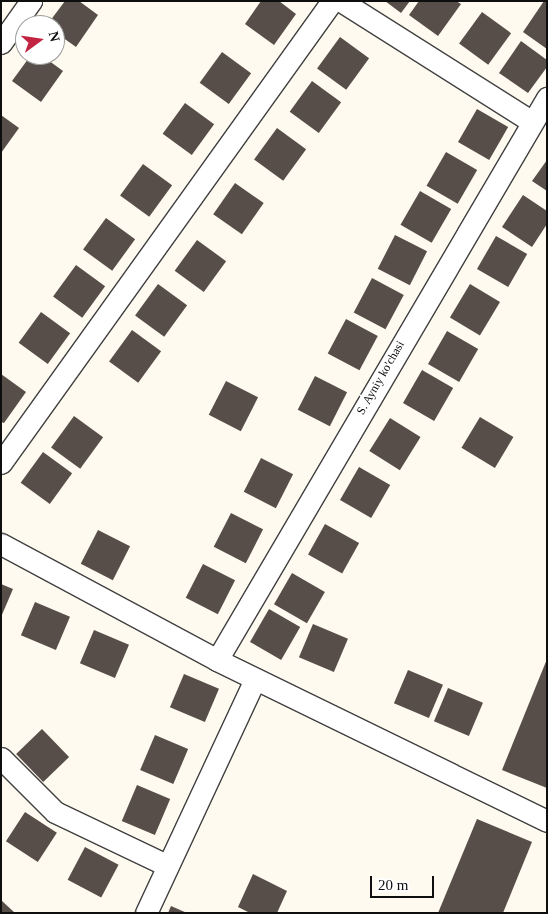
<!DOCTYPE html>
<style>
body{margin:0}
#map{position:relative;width:548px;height:914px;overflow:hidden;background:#fffaef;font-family:"Times New Roman",serif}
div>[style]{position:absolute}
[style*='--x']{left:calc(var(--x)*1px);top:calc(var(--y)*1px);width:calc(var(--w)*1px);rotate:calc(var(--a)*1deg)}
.building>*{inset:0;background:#574e4a;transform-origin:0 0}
.roads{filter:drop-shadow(1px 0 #414141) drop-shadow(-1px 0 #414141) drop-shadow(0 1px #414141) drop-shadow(0 -1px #414141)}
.minor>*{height:21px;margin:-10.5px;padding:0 10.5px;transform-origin:10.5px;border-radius:10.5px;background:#fff}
span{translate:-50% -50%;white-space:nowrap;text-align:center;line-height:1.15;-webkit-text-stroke:5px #fff;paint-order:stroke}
.street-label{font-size:12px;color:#0e0e0e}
.frame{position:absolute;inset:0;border:2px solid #0e0e0e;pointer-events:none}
.north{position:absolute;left:15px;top:15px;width:50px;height:50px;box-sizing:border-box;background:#fff;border:1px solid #9f9f9f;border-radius:50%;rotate:76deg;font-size:14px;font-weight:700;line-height:20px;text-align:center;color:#0e0e0e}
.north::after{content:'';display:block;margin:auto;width:18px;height:22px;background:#c12340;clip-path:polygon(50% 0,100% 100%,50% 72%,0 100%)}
.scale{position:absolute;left:370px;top:876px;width:64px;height:22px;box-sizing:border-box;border:2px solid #0e0e0e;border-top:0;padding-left:6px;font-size:15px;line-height:18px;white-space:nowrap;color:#0e0e0e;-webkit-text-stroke:4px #fff;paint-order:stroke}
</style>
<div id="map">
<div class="building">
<i style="clip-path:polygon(65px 1px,79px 1px,98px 15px,76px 47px,55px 32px,55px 25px,47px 25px)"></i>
<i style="clip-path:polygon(261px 1px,279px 1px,296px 14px,274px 45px,245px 24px)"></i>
<i style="clip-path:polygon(385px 1px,410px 1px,401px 13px)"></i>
<i style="clip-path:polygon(419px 1px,456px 1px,461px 4px,438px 36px,409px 15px)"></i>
<i style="clip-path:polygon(544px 1px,547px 2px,547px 49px,523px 32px)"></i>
<i style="left:482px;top:12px;width:36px;height:39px;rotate:36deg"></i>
<i style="left:340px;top:37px;width:36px;height:39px;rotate:36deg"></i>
<i style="clip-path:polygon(521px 41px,547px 60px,547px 67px,528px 93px,499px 73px)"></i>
<i style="left:222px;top:52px;width:36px;height:38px;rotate:36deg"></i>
<i style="clip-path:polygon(31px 55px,41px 55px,63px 71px,41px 102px,12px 81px)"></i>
<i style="left:312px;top:81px;width:36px;height:38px;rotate:36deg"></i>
<i style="left:185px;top:103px;width:36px;height:38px;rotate:36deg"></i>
<i style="left:477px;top:109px;width:36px;height:38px;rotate:30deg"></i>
<i style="clip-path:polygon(1px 115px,19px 128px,1px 153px)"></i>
<i style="left:277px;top:128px;width:36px;height:39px;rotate:36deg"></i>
<i style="left:446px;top:152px;width:36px;height:39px;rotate:30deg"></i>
<i style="clip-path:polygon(547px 160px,547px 191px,532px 181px)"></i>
<i style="left:143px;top:164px;width:36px;height:39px;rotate:36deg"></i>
<i style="left:235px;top:183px;width:35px;height:38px;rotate:35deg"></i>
<i style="left:420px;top:191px;width:36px;height:39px;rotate:30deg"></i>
<i style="clip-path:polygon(523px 195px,547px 211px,547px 224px,532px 247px,502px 227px)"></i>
<i style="left:106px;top:218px;width:36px;height:39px;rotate:36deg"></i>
<i style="left:395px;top:235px;width:36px;height:38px;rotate:27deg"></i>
<i style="left:496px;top:236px;width:36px;height:38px;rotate:30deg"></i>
<i style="left:197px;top:240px;width:36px;height:38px;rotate:36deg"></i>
<i style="left:76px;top:265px;width:36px;height:39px;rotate:36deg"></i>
<i style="left:372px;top:278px;width:36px;height:39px;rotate:28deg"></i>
<i style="left:158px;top:284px;width:36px;height:39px;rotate:36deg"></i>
<i style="left:470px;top:284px;width:35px;height:39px;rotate:31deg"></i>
<i style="left:41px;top:312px;width:36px;height:38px;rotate:36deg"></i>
<i style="left:346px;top:319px;width:36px;height:39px;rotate:28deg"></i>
<i style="left:132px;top:330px;width:36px;height:39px;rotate:36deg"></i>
<i style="left:447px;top:331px;width:36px;height:38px;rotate:30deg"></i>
<i style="left:422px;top:370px;width:36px;height:38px;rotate:30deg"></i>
<i style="clip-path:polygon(1px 374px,26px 392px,4px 423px,1px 422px)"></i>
<i style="left:315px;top:376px;width:36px;height:38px;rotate:27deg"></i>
<i style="left:226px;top:381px;width:36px;height:38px;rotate:27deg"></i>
<i style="left:74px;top:416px;width:36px;height:39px;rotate:36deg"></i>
<i style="left:480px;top:417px;width:39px;height:36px;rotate:31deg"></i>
<i style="left:390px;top:418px;width:36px;height:39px;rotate:32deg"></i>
<i style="left:43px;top:452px;width:36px;height:38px;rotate:36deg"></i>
<i style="left:261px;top:458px;width:36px;height:38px;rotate:27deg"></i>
<i style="left:359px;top:467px;width:36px;height:38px;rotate:30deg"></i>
<i style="left:231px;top:513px;width:36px;height:38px;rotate:27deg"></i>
<i style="left:325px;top:524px;width:39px;height:35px;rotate:29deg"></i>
<i style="left:98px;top:530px;width:36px;height:38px;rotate:27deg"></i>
<i style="left:203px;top:564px;width:36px;height:38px;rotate:27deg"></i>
<i style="left:292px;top:573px;width:38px;height:36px;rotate:30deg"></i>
<i style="clip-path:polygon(1px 584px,13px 589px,1px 617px)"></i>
<i style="left:35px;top:602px;width:38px;height:36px;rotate:23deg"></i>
<i style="left:269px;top:609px;width:36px;height:38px;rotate:30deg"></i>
<i style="left:313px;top:624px;width:38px;height:36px;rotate:23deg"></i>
<i style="left:94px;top:630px;width:38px;height:36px;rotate:23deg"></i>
<i style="clip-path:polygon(547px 659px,547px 788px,502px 770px)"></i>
<i style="left:408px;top:670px;width:38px;height:36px;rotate:23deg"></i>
<i style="left:184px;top:674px;width:38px;height:36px;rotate:23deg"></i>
<i style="left:448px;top:688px;width:38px;height:36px;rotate:23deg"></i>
<i style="left:42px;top:729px;width:39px;height:36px;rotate:46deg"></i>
<i style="left:155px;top:735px;width:36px;height:38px;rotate:23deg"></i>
<i style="left:137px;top:785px;width:36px;height:39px;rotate:23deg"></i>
<i style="left:25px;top:812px;width:38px;height:35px;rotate:33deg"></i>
<i style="clip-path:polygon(477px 819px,532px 842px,503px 913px,438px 913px)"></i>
<i style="left:85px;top:847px;width:38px;height:37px;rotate:28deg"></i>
<i style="clip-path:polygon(253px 874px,287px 891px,277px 913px,250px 913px,238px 907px)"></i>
<i style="clip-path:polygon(1px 900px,15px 913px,1px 913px)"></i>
<i style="clip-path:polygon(171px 906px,187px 913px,168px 913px)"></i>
</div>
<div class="roads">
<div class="minor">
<i style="--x:341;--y:1;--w:225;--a:32.3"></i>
<i style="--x:1;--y:43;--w:52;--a:-54.5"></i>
<i style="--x:1;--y:463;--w:568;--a:-54.38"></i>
<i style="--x:1;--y:544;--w:245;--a:28.2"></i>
<i style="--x:217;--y:660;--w:367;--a:26"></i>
<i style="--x:217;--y:660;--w:652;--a:-59.58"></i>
<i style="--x:1;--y:758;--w:76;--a:45"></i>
<i style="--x:55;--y:812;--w:125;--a:25.5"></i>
<i style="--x:146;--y:913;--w:258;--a:-65"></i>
</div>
</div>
<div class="street-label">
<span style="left:381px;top:378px;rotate:-60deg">S. Ayniy ko'chasi</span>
</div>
<div class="frame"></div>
<div class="north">N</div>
<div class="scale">20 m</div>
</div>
